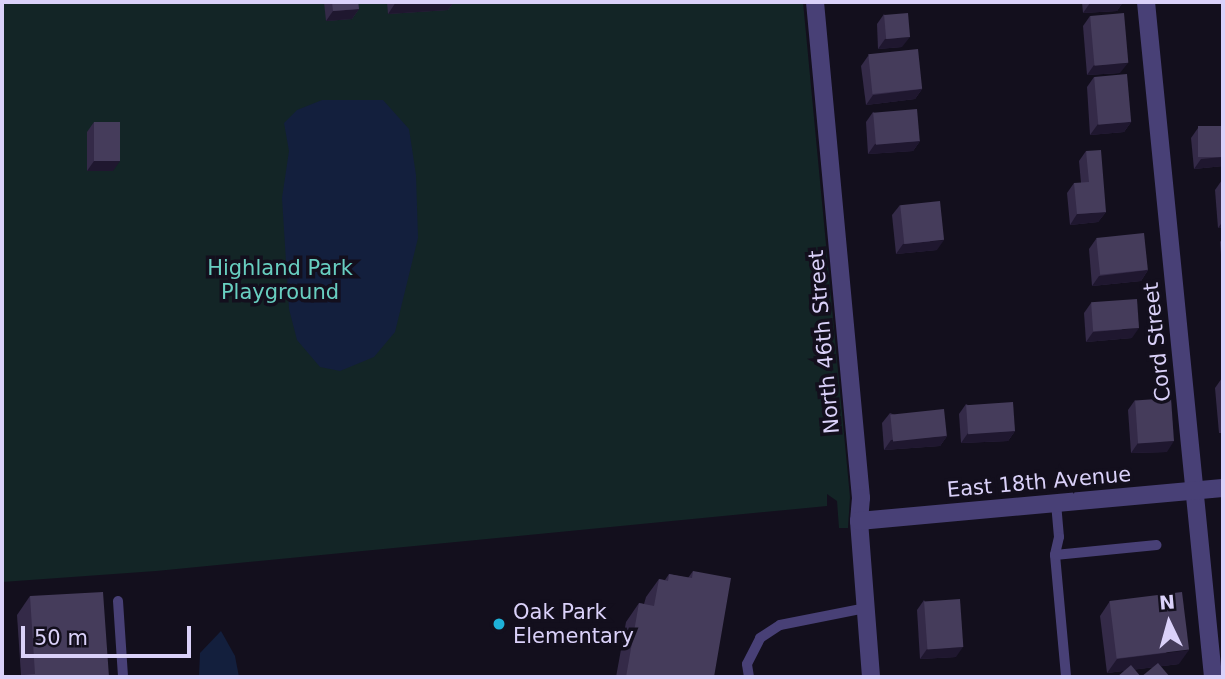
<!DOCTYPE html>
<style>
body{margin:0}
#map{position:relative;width:1225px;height:679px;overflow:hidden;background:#130f1d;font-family:"DejaVu Sans",sans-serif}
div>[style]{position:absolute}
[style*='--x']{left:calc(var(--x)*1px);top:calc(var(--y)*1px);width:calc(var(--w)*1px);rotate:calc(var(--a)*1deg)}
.green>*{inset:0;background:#132526}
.water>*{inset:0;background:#131f3d}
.service>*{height:10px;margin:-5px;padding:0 5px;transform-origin:5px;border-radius:5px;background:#484076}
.minor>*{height:18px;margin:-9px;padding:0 9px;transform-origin:9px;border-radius:9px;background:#484076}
.wall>*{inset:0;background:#342a48}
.shaded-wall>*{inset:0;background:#1f172f}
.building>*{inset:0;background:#453c5b;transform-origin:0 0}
.dots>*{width:19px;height:19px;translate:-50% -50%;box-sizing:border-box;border:4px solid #130f1d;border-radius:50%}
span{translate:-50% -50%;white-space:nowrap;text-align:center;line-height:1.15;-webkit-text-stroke:7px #130f1d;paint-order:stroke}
.park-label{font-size:21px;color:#68cec0}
.street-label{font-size:21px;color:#dad1f9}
.poi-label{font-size:21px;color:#dad1f9}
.left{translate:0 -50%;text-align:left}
.frame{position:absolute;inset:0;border:4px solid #dad1f9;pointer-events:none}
.north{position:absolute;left:1134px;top:588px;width:70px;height:70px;-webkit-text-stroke:5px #130f1d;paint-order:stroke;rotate:355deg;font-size:19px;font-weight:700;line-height:28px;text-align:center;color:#dad1f9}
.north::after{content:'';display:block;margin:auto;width:24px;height:32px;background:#dad1f9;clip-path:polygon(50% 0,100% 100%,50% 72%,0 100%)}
.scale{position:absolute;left:21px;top:626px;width:170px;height:32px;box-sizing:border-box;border:4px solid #dad1f9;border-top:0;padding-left:9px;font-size:21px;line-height:24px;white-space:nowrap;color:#dad1f9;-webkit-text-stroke:5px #130f1d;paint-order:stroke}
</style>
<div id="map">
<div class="green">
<i style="clip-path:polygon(2px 2px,803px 2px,850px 497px,848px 528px,839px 528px,837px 501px,827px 494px,827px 506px,156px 571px,2px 582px)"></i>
</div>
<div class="water">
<i style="clip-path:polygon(322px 100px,383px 100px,409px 129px,416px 175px,418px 238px,395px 332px,374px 357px,340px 371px,320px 367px,297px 340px,289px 309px,282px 198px,289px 151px,284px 123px,297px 110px)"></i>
<i style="clip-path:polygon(221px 631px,235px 656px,239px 677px,199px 677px,200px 653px)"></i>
</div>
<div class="service">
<i style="--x:1056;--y:503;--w:34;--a:85"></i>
<i style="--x:1059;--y:537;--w:18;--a:103"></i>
<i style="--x:1055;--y:555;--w:122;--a:84.8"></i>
<i style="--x:1055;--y:555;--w:102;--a:-5.6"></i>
<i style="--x:118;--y:601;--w:76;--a:86.2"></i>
<i style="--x:749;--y:677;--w:13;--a:-99"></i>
<i style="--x:747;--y:664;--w:29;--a:-63"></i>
<i style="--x:760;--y:638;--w:24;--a:-33"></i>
<i style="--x:780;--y:625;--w:88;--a:-11.2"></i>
</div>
<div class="minor">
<i style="--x:815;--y:2;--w:498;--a:84.7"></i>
<i style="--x:861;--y:498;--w:23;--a:95"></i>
<i style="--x:859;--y:521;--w:156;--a:85.6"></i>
<i style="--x:1146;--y:2;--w:678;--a:84.33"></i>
<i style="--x:859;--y:521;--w:365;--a:-5.2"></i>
</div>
<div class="wall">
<i style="clip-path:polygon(324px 2px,358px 2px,359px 9px,352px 19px,326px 21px)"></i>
<i style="clip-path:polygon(387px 2px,454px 2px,448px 10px,388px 14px)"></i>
<i style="clip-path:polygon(1082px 2px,1123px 2px,1117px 11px,1083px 13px)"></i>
<i style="clip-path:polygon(884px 14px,902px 47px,878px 49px,877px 24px)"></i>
<i style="clip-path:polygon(1090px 16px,1120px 73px,1087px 75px,1083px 26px)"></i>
<i style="clip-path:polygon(868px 56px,922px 89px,915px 99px,866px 105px,861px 66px)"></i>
<i style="clip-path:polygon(1094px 77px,1131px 122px,1124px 132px,1090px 135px,1087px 87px)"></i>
<i style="clip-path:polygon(873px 112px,920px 141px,913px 151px,868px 154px,866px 122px)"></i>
<i style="clip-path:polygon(94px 122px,113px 171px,87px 171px,87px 132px)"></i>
<i style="clip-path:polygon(1223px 126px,1223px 166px,1194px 169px,1191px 138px,1198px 128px)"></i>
<i style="clip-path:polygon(1086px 151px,1106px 212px,1098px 222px,1070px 225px,1067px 193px,1074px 183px,1081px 183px,1079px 161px)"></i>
<i style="clip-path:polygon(1222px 180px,1223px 180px,1223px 228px,1218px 228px,1215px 190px)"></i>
<i style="clip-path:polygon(900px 205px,937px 250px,896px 254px,892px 215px)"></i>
<i style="clip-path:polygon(1223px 237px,1223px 279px,1220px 242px)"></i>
<i style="clip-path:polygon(1096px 239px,1148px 270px,1141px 281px,1092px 286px,1089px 249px)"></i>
<i style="clip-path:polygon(1091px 303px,1132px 338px,1086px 342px,1084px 313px)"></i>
<i style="clip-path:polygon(1222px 378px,1223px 378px,1223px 433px,1219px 433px,1215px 388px)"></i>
<i style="clip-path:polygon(1135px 400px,1167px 452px,1131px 453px,1128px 410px)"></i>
<i style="clip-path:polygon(966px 404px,1015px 431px,1008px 441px,961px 443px,959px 414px)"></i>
<i style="clip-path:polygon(890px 413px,947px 436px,940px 446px,884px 450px,882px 423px)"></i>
<i style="clip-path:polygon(693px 571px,714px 677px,616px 677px,626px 622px,639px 603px,644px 604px,646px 597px,659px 579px,665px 580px,669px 574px,688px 578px)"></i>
<i style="clip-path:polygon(30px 596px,109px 677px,21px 675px,17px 615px)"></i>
<i style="clip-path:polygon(924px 600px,956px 657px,920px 659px,917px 610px)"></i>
<i style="clip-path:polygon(1110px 601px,1179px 664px,1107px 673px,1100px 616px)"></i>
</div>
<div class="shaded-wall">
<i style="clip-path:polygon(396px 2px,454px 2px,448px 10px,388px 14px)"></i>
<i style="clip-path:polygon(1110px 2px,1123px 2px,1117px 11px,1083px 13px,1090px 3px)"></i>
<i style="clip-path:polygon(359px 9px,352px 19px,326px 21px,333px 11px)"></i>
<i style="clip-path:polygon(910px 37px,902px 47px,878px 49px,885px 39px)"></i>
<i style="clip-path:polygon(1128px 63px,1120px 73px,1087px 75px,1094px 65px)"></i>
<i style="clip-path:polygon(922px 89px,915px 99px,866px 105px,873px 95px)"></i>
<i style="clip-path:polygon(1131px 122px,1124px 132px,1090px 135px,1098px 124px)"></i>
<i style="clip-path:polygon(920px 141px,913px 151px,868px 154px,875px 144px)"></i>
<i style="clip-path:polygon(1223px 157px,1223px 166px,1194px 169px,1201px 159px)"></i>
<i style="clip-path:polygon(94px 161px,120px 161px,113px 171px,87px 171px)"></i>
<i style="clip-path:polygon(1106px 212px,1098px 222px,1070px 225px,1077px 214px)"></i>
<i style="clip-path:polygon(1223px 221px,1223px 228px,1218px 228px)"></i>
<i style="clip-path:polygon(944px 240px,937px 250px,896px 254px,903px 244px)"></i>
<i style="clip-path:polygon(1148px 270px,1141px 281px,1092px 286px,1099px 276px)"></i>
<i style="clip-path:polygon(1139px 328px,1132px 338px,1086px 342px,1093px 332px)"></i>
<i style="clip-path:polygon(1015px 431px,1008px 441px,961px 443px,968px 433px)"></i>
<i style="clip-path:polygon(947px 436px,940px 446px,884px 450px,891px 440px)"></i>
<i style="clip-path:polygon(1174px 441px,1167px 452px,1131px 453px,1138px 443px)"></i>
<i style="clip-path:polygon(963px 647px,956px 657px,920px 659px,927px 649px)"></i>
<i style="clip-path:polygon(1189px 650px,1179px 664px,1107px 673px,1117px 659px)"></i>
</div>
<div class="building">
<i style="clip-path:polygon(332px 2px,358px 2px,359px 9px,333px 11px)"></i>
<i style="left:908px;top:13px;width:24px;height:24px;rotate:85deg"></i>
<i style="left:1124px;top:13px;width:50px;height:34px;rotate:85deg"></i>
<i style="left:918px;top:49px;width:40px;height:50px;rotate:84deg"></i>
<i style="left:1127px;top:74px;width:48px;height:33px;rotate:85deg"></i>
<i style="left:917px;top:109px;width:32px;height:44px;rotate:85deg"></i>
<i style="left:94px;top:122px;width:26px;height:39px"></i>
<i style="left:1223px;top:126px;width:31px;height:25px;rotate:90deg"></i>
<i style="clip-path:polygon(1101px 150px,1106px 212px,1077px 214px,1074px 183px,1089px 182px,1086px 151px)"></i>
<i style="left:940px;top:201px;width:39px;height:40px;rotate:84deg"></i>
<i style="left:1144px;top:233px;width:37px;height:48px;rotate:84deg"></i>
<i style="left:1137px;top:299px;width:29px;height:46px;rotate:86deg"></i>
<i style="left:1171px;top:398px;width:43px;height:36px;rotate:86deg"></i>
<i style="left:1013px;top:402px;width:29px;height:47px;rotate:86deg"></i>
<i style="left:944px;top:409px;width:27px;height:54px;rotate:84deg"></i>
<i style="clip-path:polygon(693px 571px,731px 578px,714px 677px,626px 677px,639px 603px,654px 606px,659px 579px,668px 581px,669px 574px,692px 578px)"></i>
<i style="clip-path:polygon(103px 592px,109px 677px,2px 677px,35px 674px,30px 596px)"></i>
<i style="left:1182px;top:592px;width:58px;height:73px;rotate:83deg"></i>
<i style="left:960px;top:599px;width:48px;height:36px;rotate:86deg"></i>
<i style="clip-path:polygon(1158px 663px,1170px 677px,1141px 677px)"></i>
<i style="clip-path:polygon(1131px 665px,1141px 677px,1117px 677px)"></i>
</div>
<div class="dots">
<i style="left:499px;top:624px;background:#1eb1d8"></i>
</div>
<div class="park-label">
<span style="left:280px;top:280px">Highland Park<br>Playground</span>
</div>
<div class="street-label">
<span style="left:824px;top:342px;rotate:-95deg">North 46th Street</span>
<span style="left:1157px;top:342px;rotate:-96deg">Cord Street</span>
<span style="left:1039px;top:482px;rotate:-5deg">East 18th Avenue</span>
</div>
<div class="poi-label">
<span class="left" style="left:513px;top:624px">Oak Park<br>Elementary</span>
</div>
<div class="frame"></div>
<div class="north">N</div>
<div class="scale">50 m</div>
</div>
